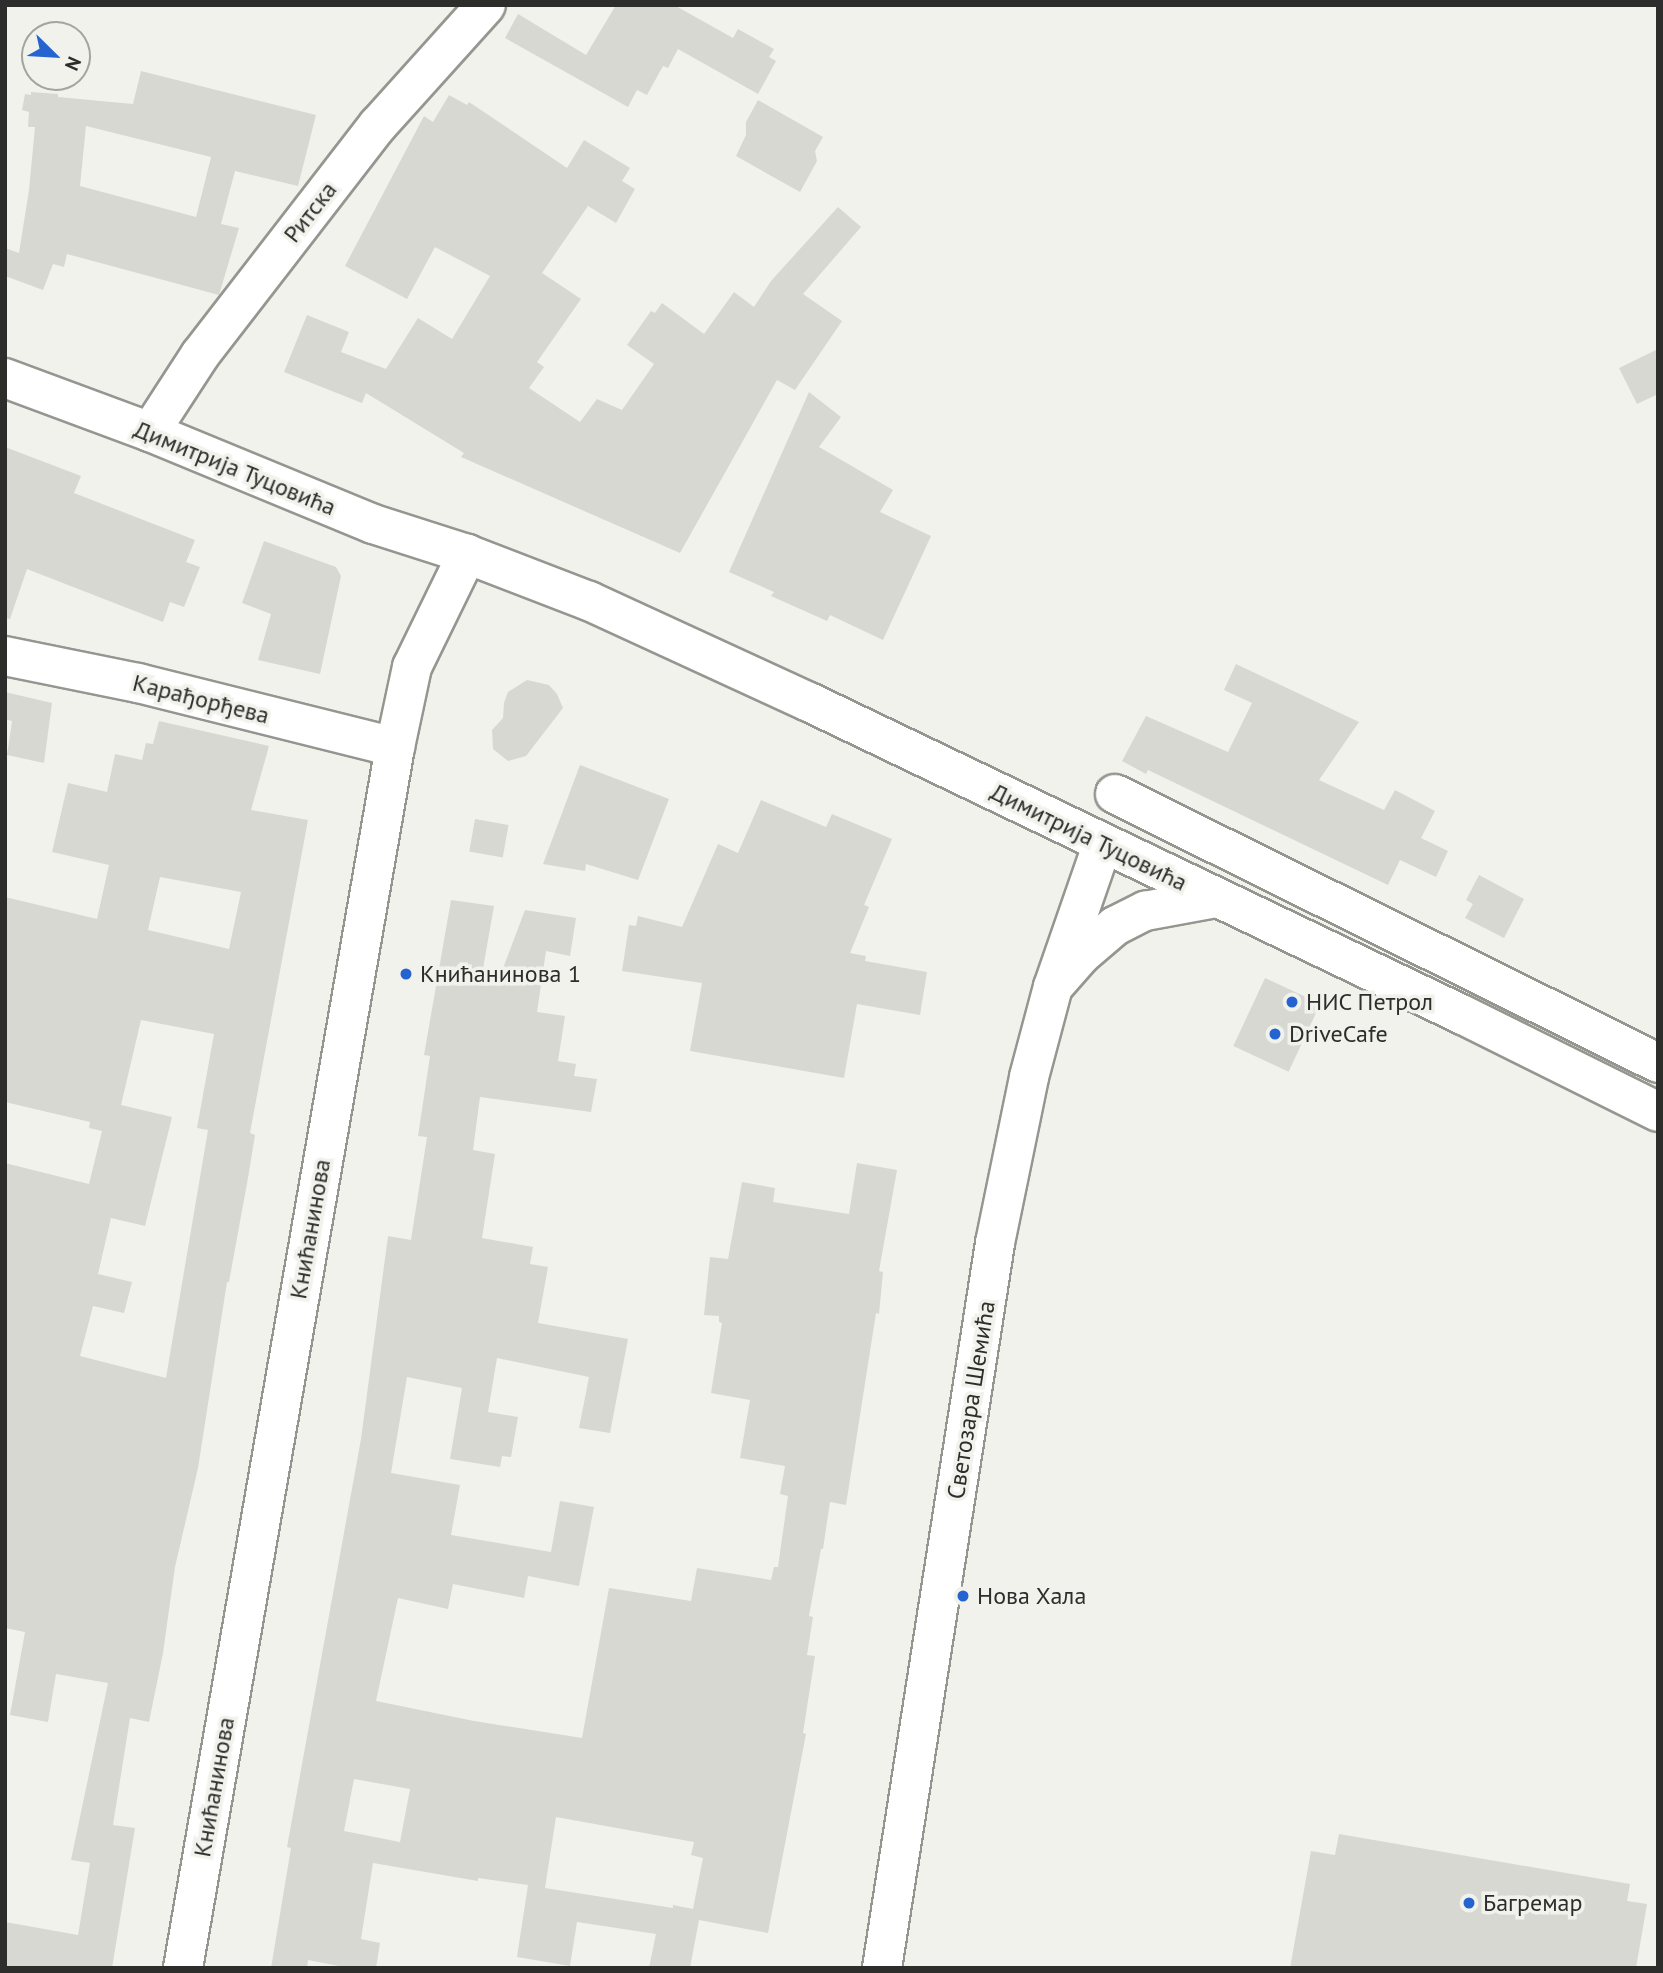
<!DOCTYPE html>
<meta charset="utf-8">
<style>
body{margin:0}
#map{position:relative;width:1663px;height:1973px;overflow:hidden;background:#f1f2ec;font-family:"PT Sans",sans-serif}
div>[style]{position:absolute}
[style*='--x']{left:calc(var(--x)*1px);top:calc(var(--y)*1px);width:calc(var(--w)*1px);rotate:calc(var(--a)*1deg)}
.building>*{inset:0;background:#d8d8d2;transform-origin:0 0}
.roads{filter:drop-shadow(2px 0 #969691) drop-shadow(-2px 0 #969691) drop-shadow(0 2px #969691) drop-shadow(0 -2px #969691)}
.minor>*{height:38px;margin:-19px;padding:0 19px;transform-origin:19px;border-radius:19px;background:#fff}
.major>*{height:38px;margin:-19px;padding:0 19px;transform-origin:19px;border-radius:19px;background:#fff}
.dots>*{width:19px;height:19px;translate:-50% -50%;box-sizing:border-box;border:4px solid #f1f2ec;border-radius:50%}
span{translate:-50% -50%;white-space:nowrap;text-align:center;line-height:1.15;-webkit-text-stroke:7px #f1f2ec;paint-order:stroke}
.street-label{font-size:24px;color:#2d2d2b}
.poi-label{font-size:24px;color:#2d2d2b}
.left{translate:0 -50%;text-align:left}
.frame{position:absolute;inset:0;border:7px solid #2d2d2b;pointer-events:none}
.north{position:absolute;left:21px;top:21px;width:70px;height:70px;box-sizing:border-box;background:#f1f2ec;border:2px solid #a3a39f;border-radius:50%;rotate:114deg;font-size:19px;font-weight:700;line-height:28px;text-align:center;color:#2d2d2b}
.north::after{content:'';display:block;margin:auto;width:24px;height:32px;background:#2564d0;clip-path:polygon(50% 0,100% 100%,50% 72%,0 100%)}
</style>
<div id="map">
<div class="building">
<i style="clip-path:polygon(616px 5px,674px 5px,733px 38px,738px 29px,774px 49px,769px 57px,776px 61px,758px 94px,678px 49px,668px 68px,663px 66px,647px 95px,637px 90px,628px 107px,505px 38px,518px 14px,586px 55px)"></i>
<i style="clip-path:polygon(evenodd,141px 71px,316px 115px,298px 186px,235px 171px,221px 224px,239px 228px,219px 295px,67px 254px,64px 267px,53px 264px,43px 290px,5px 276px,5px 248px,19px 253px,29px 190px,35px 127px,28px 127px,29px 112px,22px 110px,25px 94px,31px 95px,31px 92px,58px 94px,58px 97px,133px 104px,141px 71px,86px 126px,211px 157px,196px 217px,80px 186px,86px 126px)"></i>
<i style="clip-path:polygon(449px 95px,467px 105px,469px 102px,567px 168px,584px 140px,630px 168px,622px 181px,635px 189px,616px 223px,588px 206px,542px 273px,581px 299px,537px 362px,544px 367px,529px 388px,580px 422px,597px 399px,622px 410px,654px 364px,627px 345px,651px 311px,655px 313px,662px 303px,704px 334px,734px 292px,754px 307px,771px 281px,838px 207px,861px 227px,803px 294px,842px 321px,795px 390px,777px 380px,680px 553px,461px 457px,464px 453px,366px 393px,362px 403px,284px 372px,307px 315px,349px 332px,341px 352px,386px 369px,418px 318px,452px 339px,490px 276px,435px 247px,407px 299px,345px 266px,424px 116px,433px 122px)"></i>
<i style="clip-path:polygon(758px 100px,823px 137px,815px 151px,817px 161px,800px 192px,736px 156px,746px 135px,746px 122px)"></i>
<i style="clip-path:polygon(1658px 349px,1658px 394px,1637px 404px,1619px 368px)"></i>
<i style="clip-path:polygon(809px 392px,841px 417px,819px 447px,893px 490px,880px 512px,931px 536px,883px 640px,830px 615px,827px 621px,771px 596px,774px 592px,729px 572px)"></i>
<i style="clip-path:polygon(5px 447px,81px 476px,74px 493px,195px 540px,186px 562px,200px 567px,184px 607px,170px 602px,163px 622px,27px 569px,10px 619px,5px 618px)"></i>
<i style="clip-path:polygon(264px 541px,336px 567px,341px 576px,320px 674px,258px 660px,271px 614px,242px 603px)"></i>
<i style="clip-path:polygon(1236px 664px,1359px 722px,1319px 780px,1384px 810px,1395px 790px,1435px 811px,1421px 838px,1448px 851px,1436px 877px,1400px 860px,1388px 885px,1148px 770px,1146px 774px,1122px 761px,1146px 716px,1228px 752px,1252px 703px,1224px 690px)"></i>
<i style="clip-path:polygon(527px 680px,549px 685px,557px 694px,563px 708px,526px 756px,508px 761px,493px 749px,492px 730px,503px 718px,504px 703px,508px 692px)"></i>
<i style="clip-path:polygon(5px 692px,52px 703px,44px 763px,7px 755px,12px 721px,5px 719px)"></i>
<i style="clip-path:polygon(evenodd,159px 721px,269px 746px,251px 810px,308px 820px,250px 1133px,255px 1135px,248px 1178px,229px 1282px,227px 1282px,198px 1468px,175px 1567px,163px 1653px,149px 1722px,130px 1718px,113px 1825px,135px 1828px,112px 1968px,5px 1968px,5px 1922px,78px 1935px,90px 1863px,71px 1860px,108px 1683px,56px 1674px,48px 1722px,10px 1715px,25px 1632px,5px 1628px,5px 1163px,89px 1184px,102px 1131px,89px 1128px,90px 1122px,5px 1102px,5px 897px,97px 919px,109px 865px,52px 852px,68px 783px,107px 792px,115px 754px,142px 760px,146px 743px,153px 744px,159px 721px,160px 877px,241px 892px,229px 949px,148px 930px,160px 877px,159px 721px,141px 1020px,214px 1034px,197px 1128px,208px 1130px,166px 1378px,80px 1356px,93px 1306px,124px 1313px,132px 1282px,98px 1274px,111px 1218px,145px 1226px,172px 1117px,121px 1105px,141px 1020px)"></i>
<i style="clip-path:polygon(580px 765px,669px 799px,638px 880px,586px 864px,585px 871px,543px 864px)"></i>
<i style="clip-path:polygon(761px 800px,826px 827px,832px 814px,892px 839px,864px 905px,869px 907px,850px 953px,866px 956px,865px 961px,927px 972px,920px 1015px,857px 1004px,844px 1078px,690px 1051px,702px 983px,622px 971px,629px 925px,636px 926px,638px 916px,682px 927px,718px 844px,738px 853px)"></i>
<i style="left:475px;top:819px;width:34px;height:33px;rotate:10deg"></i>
<i style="clip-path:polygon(1479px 875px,1524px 899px,1504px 938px,1465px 918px,1473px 904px,1466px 900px)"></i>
<i style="clip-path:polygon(evenodd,451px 900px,494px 906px,481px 980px,497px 984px,525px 910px,576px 918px,570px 956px,546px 951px,537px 1012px,565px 1016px,558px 1061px,576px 1064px,574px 1076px,597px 1079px,591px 1112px,480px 1097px,473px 1150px,495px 1154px,482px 1238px,533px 1247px,530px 1264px,548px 1267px,538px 1323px,628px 1339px,610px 1433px,579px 1428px,589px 1377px,497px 1358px,488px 1412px,518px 1417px,511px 1457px,502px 1456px,500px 1467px,450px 1459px,462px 1388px,407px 1377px,391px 1473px,460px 1485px,451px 1535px,551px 1552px,560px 1501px,594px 1507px,579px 1586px,528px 1576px,524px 1598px,453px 1584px,448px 1609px,398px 1598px,376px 1701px,474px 1721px,582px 1738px,609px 1588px,691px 1601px,697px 1568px,771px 1580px,774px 1567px,778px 1567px,788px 1496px,780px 1494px,785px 1466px,740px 1458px,750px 1400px,711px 1393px,722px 1323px,719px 1322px,719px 1316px,704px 1315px,710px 1257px,728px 1259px,742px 1182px,775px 1188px,773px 1202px,849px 1214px,857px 1163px,897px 1170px,879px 1271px,883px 1272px,879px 1314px,876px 1313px,846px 1505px,830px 1502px,823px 1549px,821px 1549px,809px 1616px,813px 1617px,807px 1655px,815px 1656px,803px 1733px,806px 1734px,768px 1933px,699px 1920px,690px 1968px,649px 1968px,656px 1934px,577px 1922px,570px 1966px,517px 1957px,528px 1885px,478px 1878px,478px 1881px,373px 1863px,361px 1939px,380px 1943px,376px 1968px,349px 1968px,308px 1960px,307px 1968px,271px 1968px,291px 1848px,287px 1847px,361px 1439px,388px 1236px,411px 1240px,427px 1137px,418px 1136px,430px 1056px,424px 1055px,451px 900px,354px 1779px,410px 1789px,400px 1842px,344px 1831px,354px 1779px,451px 900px,556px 1817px,694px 1842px,691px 1855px,703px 1858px,693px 1909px,673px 1905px,673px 1908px,532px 1886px,545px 1888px,556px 1817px)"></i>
<i style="left:1265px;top:978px;width:61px;height:75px;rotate:25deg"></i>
<i style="clip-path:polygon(1339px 1834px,1630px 1884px,1627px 1901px,1647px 1904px,1636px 1968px,1290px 1968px,1311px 1851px,1335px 1855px)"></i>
</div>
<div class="roads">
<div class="minor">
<i style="--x:5;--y:378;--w:155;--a:20.4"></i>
<i style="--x:150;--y:432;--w:241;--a:22.4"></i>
<i style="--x:373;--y:524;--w:99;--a:17.7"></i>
<i style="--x:150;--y:432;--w:92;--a:-57"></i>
<i style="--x:200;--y:355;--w:291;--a:-52.3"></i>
<i style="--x:378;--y:125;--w:161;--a:-48"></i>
<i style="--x:5;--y:656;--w:136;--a:11.5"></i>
<i style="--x:138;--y:683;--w:265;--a:14"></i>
<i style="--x:1115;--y:794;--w:606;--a:26.35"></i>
<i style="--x:882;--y:1968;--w:734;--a:-81.14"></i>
<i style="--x:995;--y:1243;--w:169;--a:-78.4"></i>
<i style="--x:1029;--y:1077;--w:93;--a:-75.1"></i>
<i style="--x:1053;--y:987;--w:152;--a:-70.9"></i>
</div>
<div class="major">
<i style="--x:1053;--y:987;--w:43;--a:-48.8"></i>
<i style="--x:1081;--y:955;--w:45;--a:-40.5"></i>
<i style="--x:1115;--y:926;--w:34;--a:-27"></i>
<i style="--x:1145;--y:911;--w:72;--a:-10.4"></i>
<i style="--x:183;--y:1968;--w:1239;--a:-80.15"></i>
<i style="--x:395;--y:747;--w:82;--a:-78"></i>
<i style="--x:412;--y:667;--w:126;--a:-64"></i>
<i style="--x:467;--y:554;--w:131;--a:21.1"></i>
<i style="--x:589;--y:601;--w:242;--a:24.7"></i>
<i style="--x:809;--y:702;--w:725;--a:25.58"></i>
<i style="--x:1463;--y:1015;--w:218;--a:26.4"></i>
</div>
</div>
<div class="dots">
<i style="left:406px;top:974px;background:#2564d0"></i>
<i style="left:1292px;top:1002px;background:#2564d0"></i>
<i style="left:1275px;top:1034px;background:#2564d0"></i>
<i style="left:963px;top:1596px;background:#2564d0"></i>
<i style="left:1469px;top:1903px;background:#2564d0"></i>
</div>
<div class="street-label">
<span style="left:310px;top:212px;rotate:-52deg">Ритска</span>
<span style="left:235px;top:468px;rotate:22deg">Димитрија Туцовића</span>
<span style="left:201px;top:699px;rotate:14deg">Карађорђева</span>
<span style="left:1089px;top:837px;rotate:26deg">Димитрија Туцовића</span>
<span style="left:310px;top:1229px;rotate:-80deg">Книћанинова</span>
<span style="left:971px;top:1400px;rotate:-81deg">Светозара Шемића</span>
<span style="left:214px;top:1787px;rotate:-80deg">Книћанинова</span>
</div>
<div class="poi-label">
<span class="left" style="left:420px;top:974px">Книћанинова 1</span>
<span class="left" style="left:1306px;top:1002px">НИС Петрол</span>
<span class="left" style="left:1289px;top:1034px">DriveCafe</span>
<span class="left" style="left:977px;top:1596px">Нова Хала</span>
<span class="left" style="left:1483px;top:1903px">Багремар</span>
</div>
<div class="frame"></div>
<div class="north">N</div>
</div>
